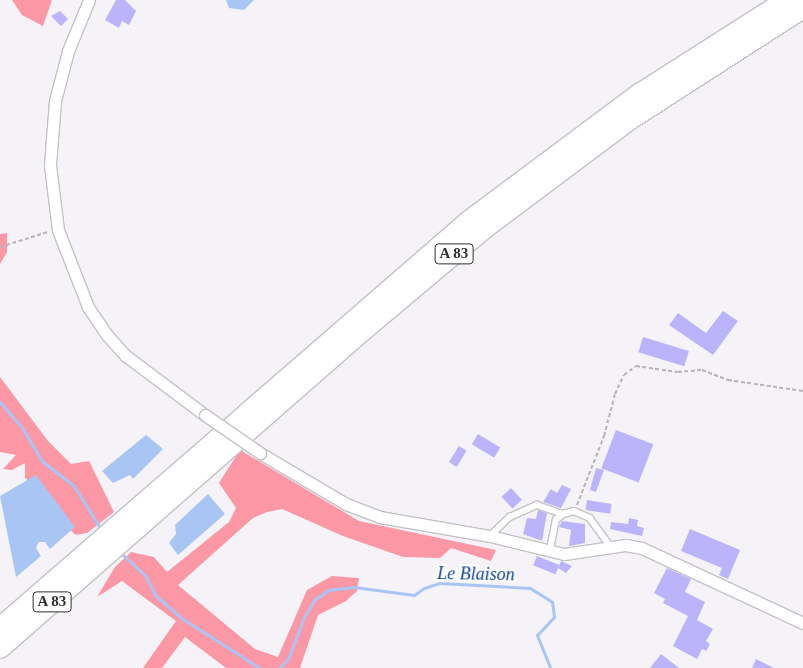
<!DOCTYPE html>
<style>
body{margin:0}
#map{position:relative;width:803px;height:668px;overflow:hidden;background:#f6f3f8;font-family:"Times New Roman",serif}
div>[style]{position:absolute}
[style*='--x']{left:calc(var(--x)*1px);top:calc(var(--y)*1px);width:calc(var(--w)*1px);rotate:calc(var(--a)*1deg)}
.forest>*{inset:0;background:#fc97a6}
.water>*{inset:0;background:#a9c5f4}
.stream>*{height:3px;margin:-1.5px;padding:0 1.5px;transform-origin:1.5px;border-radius:1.5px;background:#a9c5f4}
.building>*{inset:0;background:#bbb4fa;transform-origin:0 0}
.path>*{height:2px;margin-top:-1px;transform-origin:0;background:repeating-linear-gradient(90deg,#b6b4b8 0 4px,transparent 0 6.5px)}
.roads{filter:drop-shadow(1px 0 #c5c2c6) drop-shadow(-1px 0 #c5c2c6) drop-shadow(0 1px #c5c2c6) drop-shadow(0 -1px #c5c2c6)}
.service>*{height:5.5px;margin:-2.75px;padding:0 2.75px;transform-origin:2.75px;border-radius:2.75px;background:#fff}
.minor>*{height:11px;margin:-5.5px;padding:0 5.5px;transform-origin:5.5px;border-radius:5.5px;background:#fff}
.motorway>*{height:20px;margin:-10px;padding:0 10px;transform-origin:10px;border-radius:10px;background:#fff}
.bridges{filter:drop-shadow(1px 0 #c5c2c6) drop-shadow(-1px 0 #c5c2c6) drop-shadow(0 1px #c5c2c6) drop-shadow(0 -1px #c5c2c6)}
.minor-bridge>*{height:11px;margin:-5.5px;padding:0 5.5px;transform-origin:5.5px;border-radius:5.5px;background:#fff}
span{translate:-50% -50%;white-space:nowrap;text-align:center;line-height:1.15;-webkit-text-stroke:4.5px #fff;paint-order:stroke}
.shield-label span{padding:1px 4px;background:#fff;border:1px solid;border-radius:4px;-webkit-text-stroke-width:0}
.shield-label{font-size:15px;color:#302f30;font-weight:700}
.water-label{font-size:18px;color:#0c3f96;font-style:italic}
</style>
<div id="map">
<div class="forest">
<i style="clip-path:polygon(12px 0,52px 0,43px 26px,22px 15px)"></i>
<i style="clip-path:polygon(7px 233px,7px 252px,0 264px,0 234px)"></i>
<i style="clip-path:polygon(0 377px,48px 441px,71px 464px,89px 461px,114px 512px,87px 533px,76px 535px,64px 525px,37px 487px,25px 478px,25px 463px,12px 470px,3px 469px,16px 455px,0 452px)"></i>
<i style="clip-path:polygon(240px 450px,359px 521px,496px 550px,491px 561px,451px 548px,440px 558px,403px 557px,343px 536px,282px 509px,267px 512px,253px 518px,178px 585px,255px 649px,278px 657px,307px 590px,332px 576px,359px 578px,357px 591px,346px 601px,318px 615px,300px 668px,226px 668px,185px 637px,162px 668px,143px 668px,176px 621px,122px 581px,97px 597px,115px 567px,131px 552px,154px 557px,167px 572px,229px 522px,236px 508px,219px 483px)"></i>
</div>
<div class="water">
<i style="clip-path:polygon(226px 0,254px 0,244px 10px,229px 8px)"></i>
<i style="clip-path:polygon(146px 435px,163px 449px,133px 479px,130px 475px,113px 483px,102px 471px)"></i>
<i style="clip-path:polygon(36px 475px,75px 527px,50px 549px,45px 542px,39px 542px,36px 548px,41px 556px,16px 577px,0 496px)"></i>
<i style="clip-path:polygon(208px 494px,225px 514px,178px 555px,169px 543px,176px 534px,175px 525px)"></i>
</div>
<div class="stream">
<i style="--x:0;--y:402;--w:32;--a:49"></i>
<i style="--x:21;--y:426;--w:41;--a:59"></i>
<i style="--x:42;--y:461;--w:41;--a:38"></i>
<i style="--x:74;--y:486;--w:53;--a:58.1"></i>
<i style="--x:121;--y:553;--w:33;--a:43"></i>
<i style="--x:145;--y:575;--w:22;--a:63"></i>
<i style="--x:155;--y:595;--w:37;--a:41"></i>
<i style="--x:183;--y:619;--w:91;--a:32.5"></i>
<i style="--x:279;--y:668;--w:13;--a:-45"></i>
<i style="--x:288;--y:659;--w:45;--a:-69.1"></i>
<i style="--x:304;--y:617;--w:21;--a:-59"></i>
<i style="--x:315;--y:599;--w:17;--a:-33"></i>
<i style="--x:329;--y:590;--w:25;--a:-7"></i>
<i style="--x:354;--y:587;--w:61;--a:7.6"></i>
<i style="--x:414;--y:595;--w:12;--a:-35"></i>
<i style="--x:424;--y:588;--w:16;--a:-18"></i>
<i style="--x:439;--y:583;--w:91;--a:3.1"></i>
<i style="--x:530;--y:588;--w:26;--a:32"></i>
<i style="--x:552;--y:602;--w:15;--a:82"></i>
<i style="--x:554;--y:617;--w:25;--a:133"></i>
<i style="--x:537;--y:635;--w:35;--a:68"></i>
</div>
<div class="building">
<i style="clip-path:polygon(116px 0,125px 0,136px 11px,129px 25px,122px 21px,119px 28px,105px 20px)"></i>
<i style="clip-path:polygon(60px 11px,68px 19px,61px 26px,51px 16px)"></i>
<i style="clip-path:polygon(723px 311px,738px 321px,713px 355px,669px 325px,678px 313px,706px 333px)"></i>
<i style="left:643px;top:337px;width:48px;height:16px;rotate:17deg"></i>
<i style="left:616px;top:430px;width:40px;height:41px;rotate:21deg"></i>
<i style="left:478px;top:434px;width:26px;height:12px;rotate:31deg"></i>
<i style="left:459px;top:446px;width:9px;height:19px;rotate:32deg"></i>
<i style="clip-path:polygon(596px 468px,604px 470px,596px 492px,590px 490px)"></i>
<i style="clip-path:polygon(562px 485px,571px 489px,561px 508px,543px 502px,551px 489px,557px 493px)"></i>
<i style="left:511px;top:488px;width:16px;height:13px;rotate:47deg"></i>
<i style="left:587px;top:500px;width:25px;height:10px;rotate:9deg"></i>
<i style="clip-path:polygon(538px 510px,547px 513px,542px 541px,523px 534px,527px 518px,536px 519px)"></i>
<i style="clip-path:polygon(629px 518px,638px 520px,637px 526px,644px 528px,642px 536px,610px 529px,611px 522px,628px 524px)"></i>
<i style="clip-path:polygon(562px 521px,585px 524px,585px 543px,569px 546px,571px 530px,559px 527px)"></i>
<i style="clip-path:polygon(690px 529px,740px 550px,728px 579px,719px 575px,722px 568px,681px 551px)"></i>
<i style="left:537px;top:556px;width:24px;height:10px;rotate:22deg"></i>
<i style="clip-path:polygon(561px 561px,572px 566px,566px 573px,558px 568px)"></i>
<i style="clip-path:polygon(667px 568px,691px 579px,685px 592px,705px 602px,697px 620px,713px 629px,706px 641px,710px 644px,706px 651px,702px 649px,697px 659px,673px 646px,688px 616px,663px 603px,665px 599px,654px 593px)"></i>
<i style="clip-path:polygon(661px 654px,679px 668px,650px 668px)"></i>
<i style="clip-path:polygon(756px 659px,774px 668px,752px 668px)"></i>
</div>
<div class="path">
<i style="--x:0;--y:247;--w:50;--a:-17.4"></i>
<i style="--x:577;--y:505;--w:74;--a:-68.6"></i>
<i style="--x:604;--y:436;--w:43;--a:-75.3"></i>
<i style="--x:615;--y:394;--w:21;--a:-65"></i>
<i style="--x:624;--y:375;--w:15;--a:-37"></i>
<i style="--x:636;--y:366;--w:42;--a:8.1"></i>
<i style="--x:678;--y:372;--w:24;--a:-5"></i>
<i style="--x:702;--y:370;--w:28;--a:21"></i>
<i style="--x:728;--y:380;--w:76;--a:8.3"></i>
</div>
<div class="roads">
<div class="service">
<i style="--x:490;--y:536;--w:28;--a:-44"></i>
<i style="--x:510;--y:517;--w:30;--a:-24"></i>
<i style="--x:537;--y:505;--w:28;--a:19"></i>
<i style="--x:550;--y:550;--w:31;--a:-79"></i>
<i style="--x:556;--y:520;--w:9;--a:-41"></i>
<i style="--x:563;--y:514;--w:11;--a:-15"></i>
<i style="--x:574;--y:511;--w:17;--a:24"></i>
<i style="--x:590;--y:518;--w:34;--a:54"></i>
</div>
<div class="minor">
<i style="--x:89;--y:0;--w:55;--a:112.4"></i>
<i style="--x:68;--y:51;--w:52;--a:104.6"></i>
<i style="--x:55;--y:101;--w:64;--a:94.5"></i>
<i style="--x:50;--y:165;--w:65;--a:83"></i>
<i style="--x:58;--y:230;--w:83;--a:68.7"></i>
<i style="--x:88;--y:307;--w:34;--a:56"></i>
<i style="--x:107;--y:335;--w:28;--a:48"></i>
<i style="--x:126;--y:356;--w:99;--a:36.8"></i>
<i style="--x:260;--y:453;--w:100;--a:30.7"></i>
<i style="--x:346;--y:504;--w:36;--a:21"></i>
<i style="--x:380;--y:517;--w:112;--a:9.8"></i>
<i style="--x:490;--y:536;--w:76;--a:13.7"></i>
<i style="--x:564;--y:554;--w:63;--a:-8.3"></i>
<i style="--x:626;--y:545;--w:16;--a:11"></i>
<i style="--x:642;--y:548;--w:178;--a:25"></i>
</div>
<div class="motorway">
<i style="--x:0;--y:628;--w:621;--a:-40.95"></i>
<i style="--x:469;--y:221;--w:214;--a:-36.7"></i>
<i style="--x:641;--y:93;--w:173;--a:-32.5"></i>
<i style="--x:0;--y:648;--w:471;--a:-41.2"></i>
<i style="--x:354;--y:338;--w:172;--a:-40.1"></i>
<i style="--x:486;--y:227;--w:179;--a:-36.8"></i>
<i style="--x:629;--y:120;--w:207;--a:-32.8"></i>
</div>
</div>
<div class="bridges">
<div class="minor-bridge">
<i style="--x:205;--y:415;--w:67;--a:34.6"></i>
</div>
</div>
<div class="shield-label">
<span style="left:454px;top:254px">A 83</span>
<span style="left:52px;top:602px">A 83</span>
</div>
<div class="water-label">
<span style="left:476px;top:574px;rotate:1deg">Le Blaison</span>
</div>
</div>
